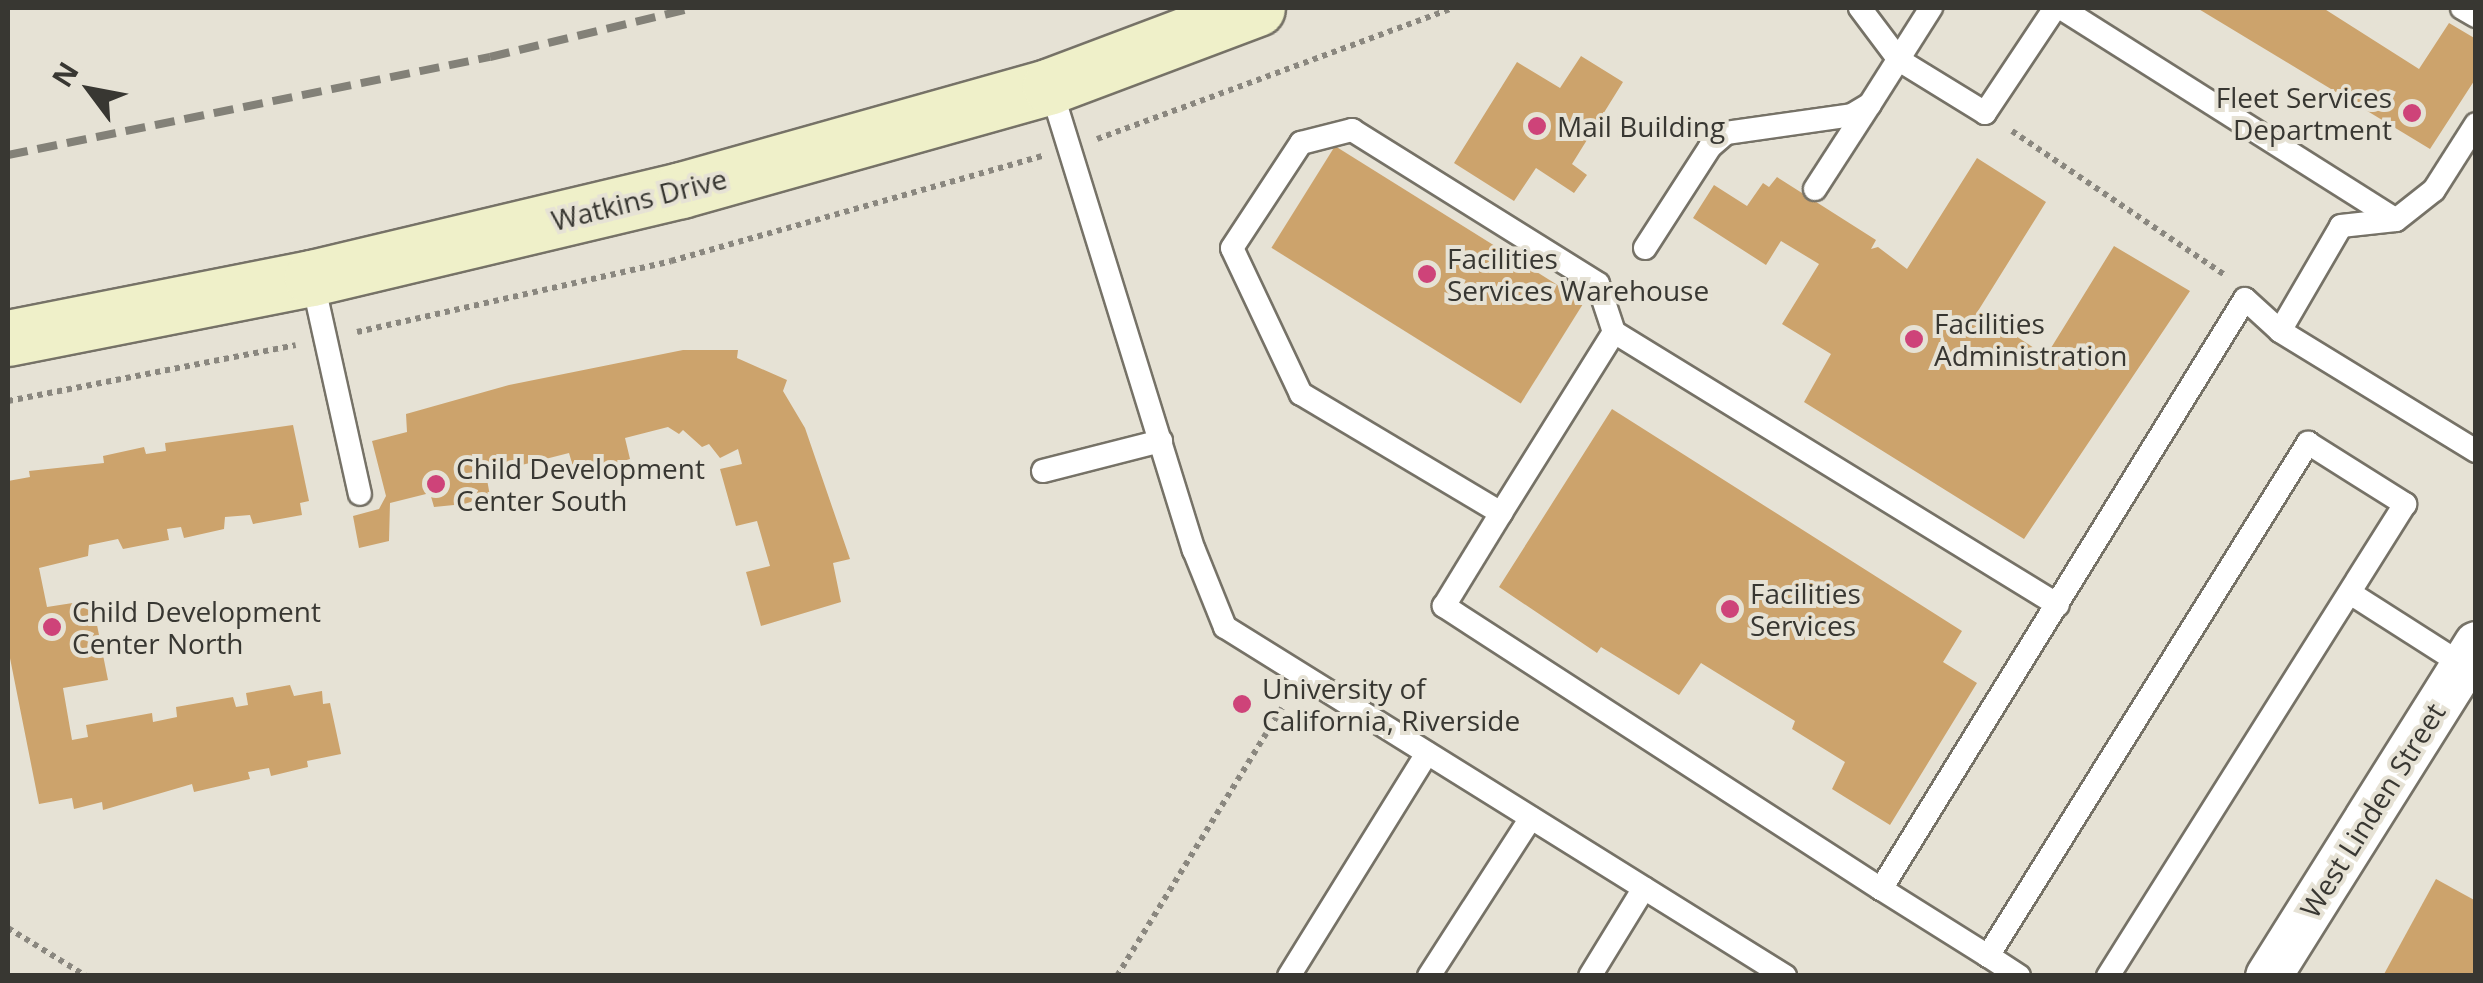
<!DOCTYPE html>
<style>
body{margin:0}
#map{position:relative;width:2483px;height:983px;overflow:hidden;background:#e6e2d5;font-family:"Open Sans",sans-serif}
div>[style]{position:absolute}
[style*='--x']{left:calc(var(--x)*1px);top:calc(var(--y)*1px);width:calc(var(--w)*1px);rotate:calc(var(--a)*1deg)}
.building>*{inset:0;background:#cca36c;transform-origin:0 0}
.path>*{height:6px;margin-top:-3px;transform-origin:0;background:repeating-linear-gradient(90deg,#8a877f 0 5px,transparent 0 10px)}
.roads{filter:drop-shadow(2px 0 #767267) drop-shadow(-2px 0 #767267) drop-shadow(0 2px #767267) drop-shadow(0 -2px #767267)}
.lane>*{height:22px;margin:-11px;padding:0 11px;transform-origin:11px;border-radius:11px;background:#fff}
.street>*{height:45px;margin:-22.5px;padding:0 22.5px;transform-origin:22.5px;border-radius:22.5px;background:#fff}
.secondary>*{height:55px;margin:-27.5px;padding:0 27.5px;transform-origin:27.5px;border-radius:27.5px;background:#eff0c9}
.rail>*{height:8px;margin-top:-4px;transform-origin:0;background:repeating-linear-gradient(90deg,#838178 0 20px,transparent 0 30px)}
.dots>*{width:28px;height:28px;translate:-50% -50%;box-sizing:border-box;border:5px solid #e6e2d5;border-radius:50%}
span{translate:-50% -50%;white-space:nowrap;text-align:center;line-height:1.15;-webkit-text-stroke:8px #e6e2d5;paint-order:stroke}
.poi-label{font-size:28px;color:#383732}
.right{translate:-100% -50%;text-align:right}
.left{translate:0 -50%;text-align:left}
.street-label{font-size:28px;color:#383732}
.frame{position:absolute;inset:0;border:10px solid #383732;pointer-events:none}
.north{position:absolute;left:40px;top:40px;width:100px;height:100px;-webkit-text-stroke:8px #e6e2d5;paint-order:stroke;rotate:302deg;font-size:28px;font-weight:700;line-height:40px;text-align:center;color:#383732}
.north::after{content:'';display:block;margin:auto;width:35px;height:45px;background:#383732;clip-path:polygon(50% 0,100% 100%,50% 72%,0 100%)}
</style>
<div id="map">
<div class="building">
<i style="clip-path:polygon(2197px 8px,2323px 8px,2419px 69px,2449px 23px,2476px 39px,2476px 78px,2430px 149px)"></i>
<i style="clip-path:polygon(1581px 56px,1623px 82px,1572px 164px,1587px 175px,1574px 193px,1536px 168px,1514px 201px,1454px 163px,1517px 62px,1560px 88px)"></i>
<i style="left:1335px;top:146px;width:294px;height:120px;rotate:32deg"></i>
<i style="clip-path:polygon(1977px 158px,2046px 202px,1978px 311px,2046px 356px,2114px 246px,2190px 291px,2024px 539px,1804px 402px,1831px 354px,1782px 324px,1819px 264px,1781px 241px,1766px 265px,1693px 218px,1714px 185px,1747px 206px,1763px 183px,1769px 187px,1777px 177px,1876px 240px,1871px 249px,1878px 247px,1907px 269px)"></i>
<i style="clip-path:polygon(683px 350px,738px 350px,737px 358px,787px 380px,783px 391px,805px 428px,850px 559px,833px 563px,841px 602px,761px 626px,746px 572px,770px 566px,757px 521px,736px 526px,720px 469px,742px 464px,738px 449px,720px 458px,709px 444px,702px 447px,683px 430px,679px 434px,668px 427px,625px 438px,630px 459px,600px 468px,574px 470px,569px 453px,486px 474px,490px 496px,464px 504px,434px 507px,430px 493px,390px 503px,389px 541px,359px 548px,353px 516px,379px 509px,386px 496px,372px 441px,407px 432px,406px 414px,509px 385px)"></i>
<i style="clip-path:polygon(1612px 409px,1962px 631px,1943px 662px,1977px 683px,1890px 825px,1832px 789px,1845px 762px,1792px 729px,1795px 721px,1701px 663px,1679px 695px,1601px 647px,1597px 653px,1499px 587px)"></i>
<i style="clip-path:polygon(293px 425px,309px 501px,300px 503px,302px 515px,253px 524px,250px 515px,225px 517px,224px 529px,184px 538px,181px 527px,167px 529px,169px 540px,123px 549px,118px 539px,89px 545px,88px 556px,39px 568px,47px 607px,92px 600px,108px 680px,63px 688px,72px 740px,88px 737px,86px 725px,152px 713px,153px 722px,177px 717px,176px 707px,233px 697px,236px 707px,248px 705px,246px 693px,290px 685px,294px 696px,322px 691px,323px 704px,330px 703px,341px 754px,307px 761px,308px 767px,271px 776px,269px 768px,248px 772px,250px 779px,194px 792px,192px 784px,103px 810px,102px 802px,74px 809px,72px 798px,39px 804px,8px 648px,8px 481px,30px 477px,29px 471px,104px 463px,103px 456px,144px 447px,146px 454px,166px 451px,165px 443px)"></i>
<i style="clip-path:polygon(2436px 879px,2476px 901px,2476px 976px,2383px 976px)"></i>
</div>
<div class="path">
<i style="--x:2012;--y:131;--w:257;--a:34.1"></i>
<i style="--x:1097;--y:139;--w:380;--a:-20.2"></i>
<i style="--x:357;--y:332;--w:322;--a:-12.7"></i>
<i style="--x:671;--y:261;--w:386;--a:-15.8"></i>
<i style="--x:8;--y:401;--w:293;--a:-11"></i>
<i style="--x:8;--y:928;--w:92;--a:31.6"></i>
<i style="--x:1117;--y:976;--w:315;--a:-58.4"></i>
</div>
<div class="roads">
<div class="lane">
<i style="--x:1860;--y:8;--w:65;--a:53.1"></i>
<i style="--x:1899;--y:60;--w:101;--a:31.6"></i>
<i style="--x:1985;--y:113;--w:126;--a:-56.3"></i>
<i style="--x:2061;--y:8;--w:396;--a:32.3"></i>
<i style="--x:2462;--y:8;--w:16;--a:30"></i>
<i style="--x:1050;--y:86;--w:486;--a:72.8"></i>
<i style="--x:1194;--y:550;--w:83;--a:68.1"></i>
<i style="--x:1225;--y:627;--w:660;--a:31.93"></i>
<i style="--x:1815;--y:189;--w:98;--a:-57.1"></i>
<i style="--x:1645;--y:248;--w:120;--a:-57.2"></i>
<i style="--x:1710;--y:147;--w:21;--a:-41"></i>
<i style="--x:1726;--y:133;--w:127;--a:-8.1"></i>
<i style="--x:1852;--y:115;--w:21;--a:-31"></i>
<i style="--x:1870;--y:104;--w:114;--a:-57.6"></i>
<i style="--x:312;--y:278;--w:221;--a:77.5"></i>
<i style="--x:2280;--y:331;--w:121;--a:-59.8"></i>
<i style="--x:2341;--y:226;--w:55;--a:-6.2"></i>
<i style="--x:2396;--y:220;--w:48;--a:-38.3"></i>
<i style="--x:2434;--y:190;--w:78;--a:-57.5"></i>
<i style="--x:1043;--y:471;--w:122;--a:-14.3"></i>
<i style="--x:1501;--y:513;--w:233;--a:-149.2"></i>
<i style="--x:1301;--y:394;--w:161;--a:-115.3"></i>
<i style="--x:1232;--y:248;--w:126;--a:-56.7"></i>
<i style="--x:1301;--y:143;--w:53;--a:-14.3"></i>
<i style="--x:1352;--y:130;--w:290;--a:32"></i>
<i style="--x:1598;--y:284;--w:51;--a:71.6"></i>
<i style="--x:2350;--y:593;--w:134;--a:32.5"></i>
<i style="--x:1881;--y:889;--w:521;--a:-147.07"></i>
<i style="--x:1444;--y:606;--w:109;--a:-58.5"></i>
<i style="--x:1501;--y:513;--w:213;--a:-58"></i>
<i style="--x:1614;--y:332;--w:521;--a:31.59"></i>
<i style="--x:1988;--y:956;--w:126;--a:-147.9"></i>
<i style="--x:1881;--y:889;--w:693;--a:-58.33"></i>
<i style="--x:2245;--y:299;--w:47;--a:42.4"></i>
<i style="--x:2280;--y:331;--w:230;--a:31.5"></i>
<i style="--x:1289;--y:976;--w:262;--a:-58.2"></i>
<i style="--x:1429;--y:976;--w:188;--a:-57.2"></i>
<i style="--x:1590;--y:976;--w:103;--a:-58.5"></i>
<i style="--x:2019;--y:976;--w:37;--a:-147"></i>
<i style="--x:1988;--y:956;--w:605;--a:-58.04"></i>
<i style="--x:2308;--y:443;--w:115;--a:32.2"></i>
<i style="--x:2405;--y:504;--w:558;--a:122.18"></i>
</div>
<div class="street">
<i style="--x:2268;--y:976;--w:392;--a:-57.9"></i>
</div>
<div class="secondary">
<i style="--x:8;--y:338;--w:310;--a:-11.2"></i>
<i style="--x:312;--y:278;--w:379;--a:-13.4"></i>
<i style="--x:681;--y:190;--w:383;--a:-15.7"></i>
<i style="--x:1050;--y:86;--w:221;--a:-20.6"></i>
</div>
</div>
<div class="rail">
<i style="--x:8;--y:155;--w:492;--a:-11.5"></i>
<i style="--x:490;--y:57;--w:208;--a:-13.6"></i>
</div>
<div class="dots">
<i style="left:2412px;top:113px;background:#ce4379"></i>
<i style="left:1537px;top:126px;background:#ce4379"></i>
<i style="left:1427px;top:274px;background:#ce4379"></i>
<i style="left:1914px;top:339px;background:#ce4379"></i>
<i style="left:436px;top:484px;background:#ce4379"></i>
<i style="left:1730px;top:609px;background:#ce4379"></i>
<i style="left:52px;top:627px;background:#ce4379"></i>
<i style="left:1242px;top:704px;background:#ce4379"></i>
</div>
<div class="poi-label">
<span class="right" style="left:2392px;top:113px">Fleet Services<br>Department</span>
<span class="left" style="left:1557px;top:126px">Mail Building</span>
<span class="left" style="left:1447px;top:274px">Facilities<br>Services Warehouse</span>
<span class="left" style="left:1934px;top:339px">Facilities<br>Administration</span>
<span class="left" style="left:456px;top:484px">Child Development<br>Center South</span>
<span class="left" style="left:1750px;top:609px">Facilities<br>Services</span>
<span class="left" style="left:72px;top:627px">Child Development<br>Center North</span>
<span class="left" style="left:1262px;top:704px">University of<br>California, Riverside</span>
</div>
<div class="street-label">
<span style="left:639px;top:199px;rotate:-14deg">Watkins Drive</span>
<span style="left:2372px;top:810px;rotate:-58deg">West Linden Street</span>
</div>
<div class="frame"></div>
<div class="north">N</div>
</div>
